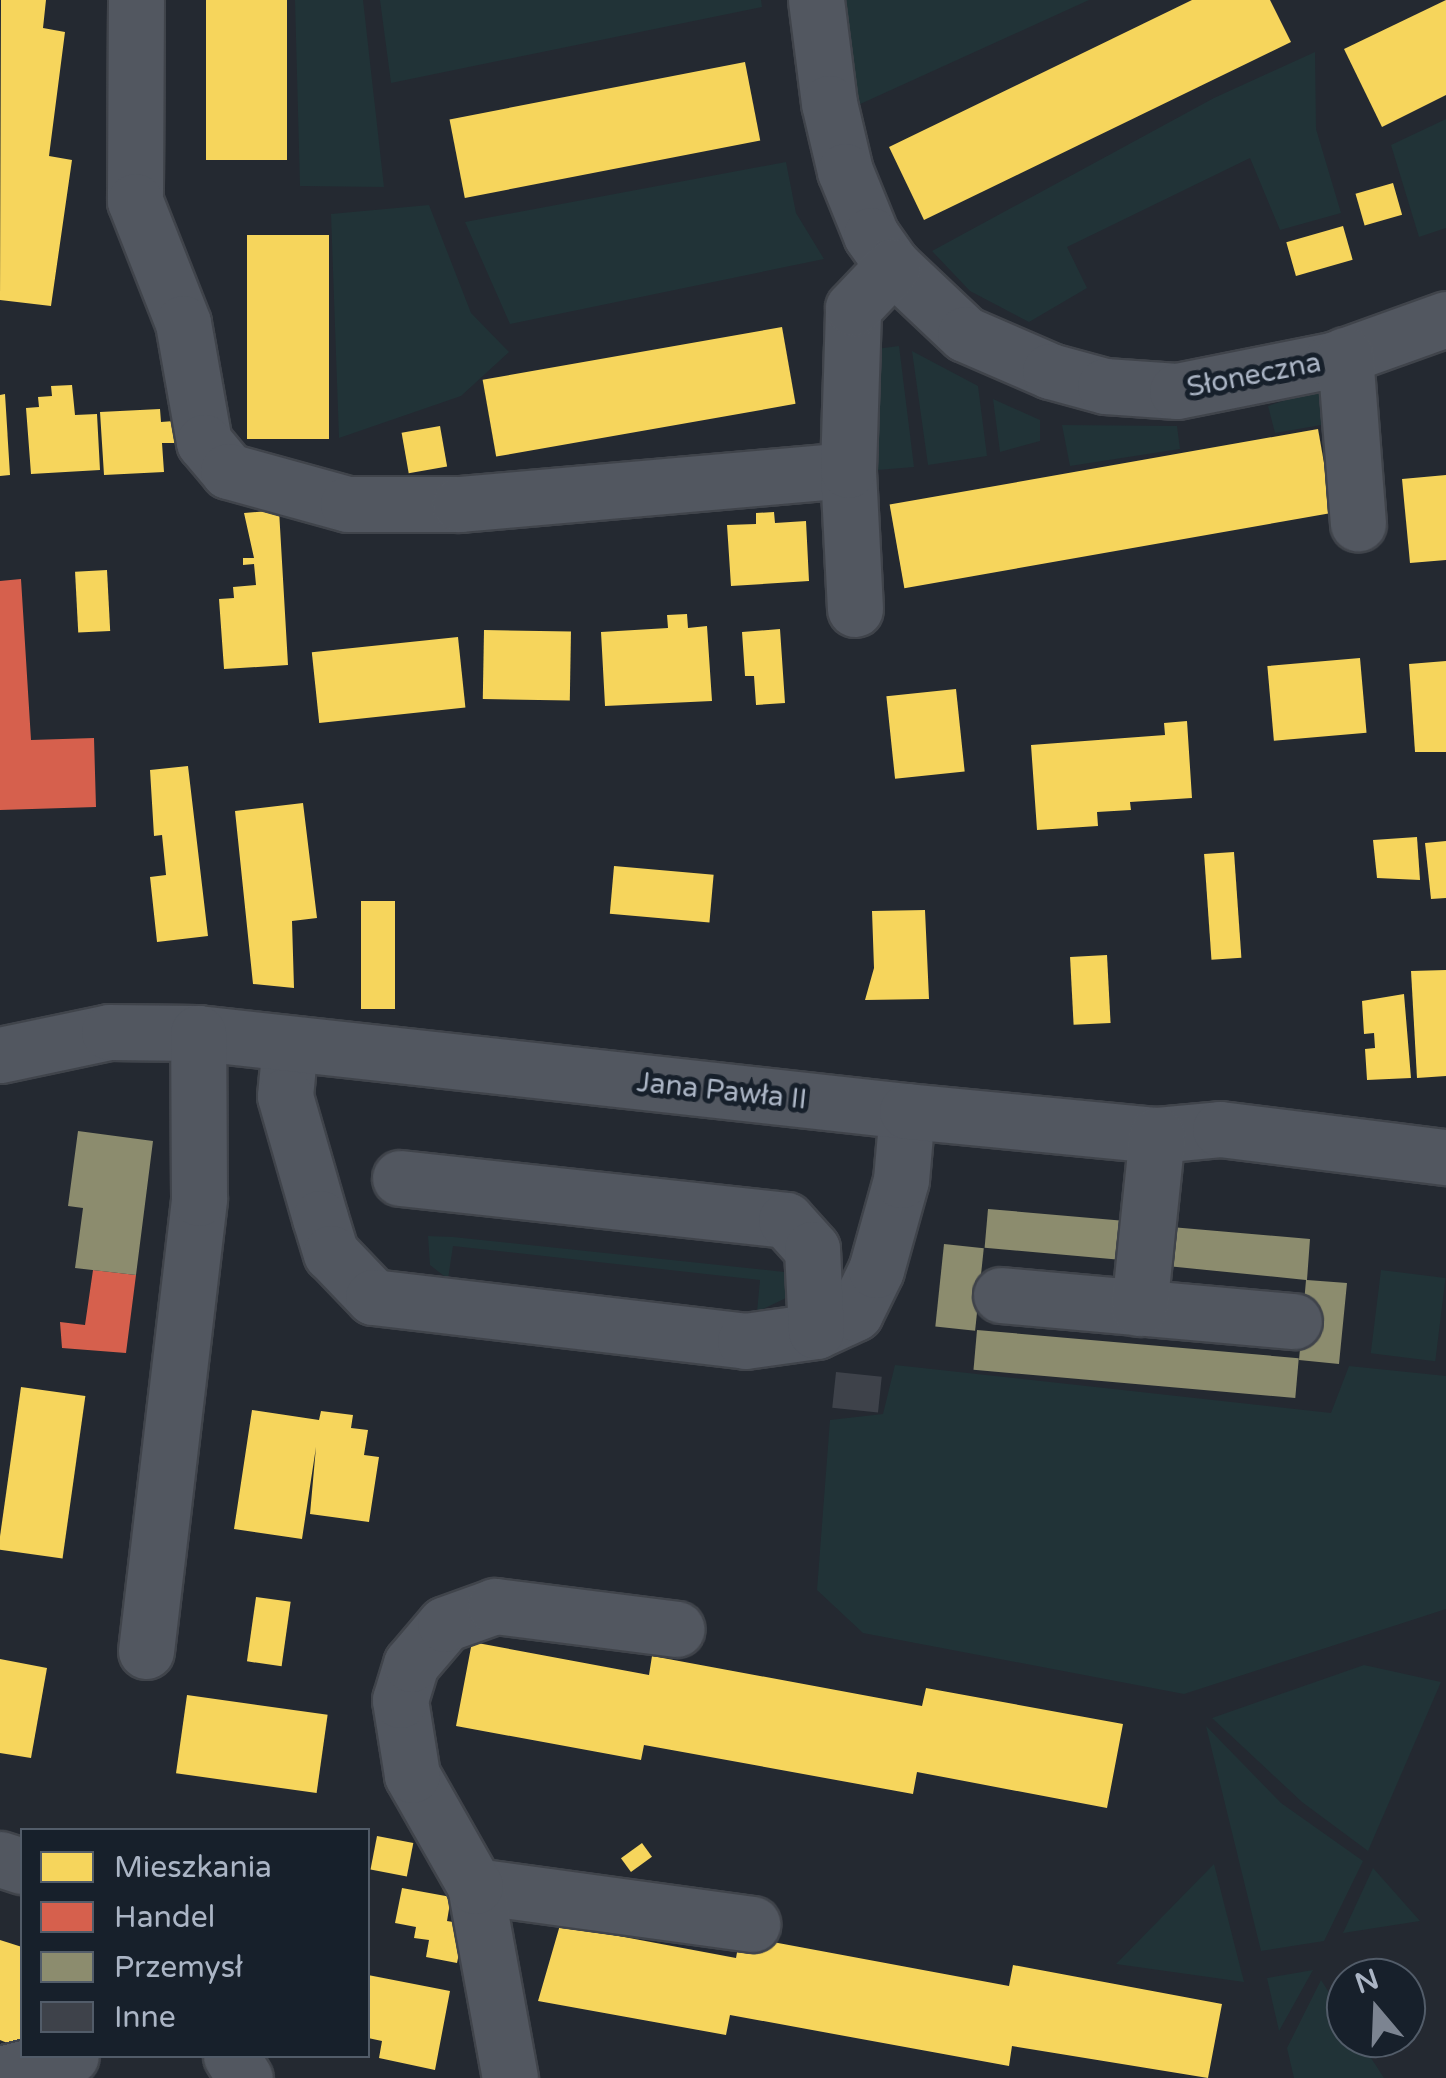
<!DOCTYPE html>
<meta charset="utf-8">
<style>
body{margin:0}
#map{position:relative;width:1446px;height:2078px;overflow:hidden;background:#242931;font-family:"Varela Round",sans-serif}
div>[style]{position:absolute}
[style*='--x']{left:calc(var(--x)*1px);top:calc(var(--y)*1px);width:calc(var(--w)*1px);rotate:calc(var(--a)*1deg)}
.green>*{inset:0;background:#213337;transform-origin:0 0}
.homes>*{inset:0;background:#f6d55c;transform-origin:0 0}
.shops>*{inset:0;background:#d6604d}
.industry>*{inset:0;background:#8c8c6e;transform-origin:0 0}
.building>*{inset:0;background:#3e424a;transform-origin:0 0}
.roads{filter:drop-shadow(2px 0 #40444b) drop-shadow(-2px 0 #40444b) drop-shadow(0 2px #40444b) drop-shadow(0 -2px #40444b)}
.minor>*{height:55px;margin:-27.5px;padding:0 27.5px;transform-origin:27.5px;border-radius:27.5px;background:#525760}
span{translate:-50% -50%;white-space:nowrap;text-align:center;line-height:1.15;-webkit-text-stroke:10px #17202b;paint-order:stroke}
.street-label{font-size:28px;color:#abb5c5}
.legend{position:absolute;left:20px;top:1828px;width:350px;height:230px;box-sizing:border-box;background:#17202b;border:2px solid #525c69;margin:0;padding:12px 18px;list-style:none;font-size:30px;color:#abb5c5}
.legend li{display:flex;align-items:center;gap:20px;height:50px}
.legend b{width:50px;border:2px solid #525c69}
.north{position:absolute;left:1326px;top:1958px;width:100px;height:100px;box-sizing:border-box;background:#17202b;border:2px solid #525c69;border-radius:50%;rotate:341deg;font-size:28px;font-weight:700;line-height:40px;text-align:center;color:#abb5c5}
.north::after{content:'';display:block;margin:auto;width:35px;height:45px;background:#7c8491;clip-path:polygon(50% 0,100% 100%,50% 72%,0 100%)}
</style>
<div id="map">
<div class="green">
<i style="clip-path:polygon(295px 0,363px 0,384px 187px,300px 186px)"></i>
<i style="clip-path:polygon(380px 0,761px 0,762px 7px,391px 83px)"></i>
<i style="clip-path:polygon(846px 0,1089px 0,858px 105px)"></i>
<i style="clip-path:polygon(1315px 52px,1316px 129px,1341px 213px,1280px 230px,1250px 158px,1067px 247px,1087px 288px,1029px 322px,970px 291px,932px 251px,1214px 98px)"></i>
<i style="clip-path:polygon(1446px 119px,1446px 228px,1419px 237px,1391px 145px)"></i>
<i style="clip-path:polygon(786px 162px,796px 213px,824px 259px,510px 324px,465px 222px)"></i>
<i style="clip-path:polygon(429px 205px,471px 313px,509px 352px,461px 396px,339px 438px,331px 214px)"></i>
<i style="clip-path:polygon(899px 346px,914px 467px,865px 471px,868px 350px)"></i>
<i style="clip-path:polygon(912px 351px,978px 386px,987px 456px,928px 465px)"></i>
<i style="clip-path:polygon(1332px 385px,1333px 423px,1275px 433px,1268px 406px)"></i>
<i style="clip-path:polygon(993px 399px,1040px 420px,1040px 441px,1000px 452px)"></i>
<i style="clip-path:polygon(1062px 425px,1177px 426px,1180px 449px,1070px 466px)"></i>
<i style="clip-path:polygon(428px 1236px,453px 1237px,794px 1273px,786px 1298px,757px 1312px,760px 1280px,453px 1246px,448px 1279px,430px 1265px)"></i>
<i style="left:1381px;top:1270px;width:65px;height:84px;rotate:7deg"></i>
<i style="clip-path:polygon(895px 1365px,1331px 1413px,1349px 1366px,1446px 1376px,1446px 1609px,1184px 1694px,863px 1633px,817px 1590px,830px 1420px,883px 1414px)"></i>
<i style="clip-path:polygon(1364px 1665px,1441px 1682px,1368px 1851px,1302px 1802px,1212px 1718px)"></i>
<i style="clip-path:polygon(1206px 1726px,1281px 1803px,1363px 1861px,1324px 1941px,1261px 1951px)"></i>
<i style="clip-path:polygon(1214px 1864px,1244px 1982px,1116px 1964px)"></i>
<i style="clip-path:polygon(1373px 1868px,1420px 1921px,1343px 1933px)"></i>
<i style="clip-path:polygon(1313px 1970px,1279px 2031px,1267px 1978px)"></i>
<i style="clip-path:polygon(1321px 1980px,1346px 2019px,1346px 2038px,1358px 2038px,1384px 2078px,1294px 2078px,1287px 2048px)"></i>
</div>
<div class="homes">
<i style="clip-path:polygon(1px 0,46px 0,43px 28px,65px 32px,49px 156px,72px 160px,51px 306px,0 300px)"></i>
<i style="left:206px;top:0;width:81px;height:160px"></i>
<i style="clip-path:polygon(1192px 0,1270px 0,1291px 42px,924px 220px,889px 147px)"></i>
<i style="clip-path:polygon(1446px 0,1446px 95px,1382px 127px,1344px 49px)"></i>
<i style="left:745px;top:62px;width:80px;height:301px;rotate:79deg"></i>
<i style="left:1393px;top:183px;width:33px;height:39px;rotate:74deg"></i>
<i style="left:1343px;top:226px;width:35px;height:59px;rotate:74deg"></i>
<i style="left:247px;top:235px;width:82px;height:204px"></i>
<i style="left:782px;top:327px;width:78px;height:304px;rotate:80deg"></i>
<i style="clip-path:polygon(72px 385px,75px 415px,97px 414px,100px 470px,31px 474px,26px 408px,39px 407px,38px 397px,52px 396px,51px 386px)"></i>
<i style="clip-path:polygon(5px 394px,10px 475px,0 476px,0 395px)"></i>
<i style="clip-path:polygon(160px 409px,161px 422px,174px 421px,176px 443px,162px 443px,164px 472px,104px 475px,100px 412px)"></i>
<i style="left:440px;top:426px;width:41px;height:39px;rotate:80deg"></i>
<i style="left:1318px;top:429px;width:85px;height:435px;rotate:80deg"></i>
<i style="clip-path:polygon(1446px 475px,1446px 560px,1410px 563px,1402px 479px)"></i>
<i style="clip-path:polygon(279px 510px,288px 665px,224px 669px,219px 599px,234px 598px,233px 587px,256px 585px,254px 564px,243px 565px,243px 558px,254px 558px,244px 513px)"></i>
<i style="clip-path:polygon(774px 512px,775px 523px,806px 521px,809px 581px,731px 586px,727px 525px,756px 524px,756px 513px)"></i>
<i style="left:107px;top:570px;width:61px;height:32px;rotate:87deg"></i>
<i style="clip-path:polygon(687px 614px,688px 628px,707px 626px,712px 701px,605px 706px,601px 632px,668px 628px,667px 615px)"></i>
<i style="clip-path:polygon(780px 629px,785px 703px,756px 705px,754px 676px,745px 676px,742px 632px)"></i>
<i style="left:484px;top:630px;width:87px;height:69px;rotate:1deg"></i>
<i style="left:458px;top:637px;width:71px;height:147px;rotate:84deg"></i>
<i style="left:1360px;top:658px;width:75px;height:93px;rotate:85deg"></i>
<i style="clip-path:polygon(1446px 661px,1446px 752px,1415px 752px,1409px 664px)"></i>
<i style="left:956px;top:689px;width:83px;height:70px;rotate:84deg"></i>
<i style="clip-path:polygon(1187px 721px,1192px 798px,1130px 802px,1131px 810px,1097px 812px,1098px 826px,1037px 830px,1031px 745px,1165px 735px,1164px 723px)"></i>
<i style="clip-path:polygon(188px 766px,208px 936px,157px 942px,150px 877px,166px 875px,162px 835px,154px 836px,150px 770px)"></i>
<i style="clip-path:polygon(303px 803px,317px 918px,292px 921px,294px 988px,253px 984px,235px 811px)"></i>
<i style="clip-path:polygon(1417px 837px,1420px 880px,1377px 878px,1373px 840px)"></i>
<i style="clip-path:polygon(1446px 841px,1446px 898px,1431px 899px,1425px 843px)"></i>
<i style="left:1234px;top:852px;width:106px;height:30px;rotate:86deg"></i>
<i style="left:614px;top:866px;width:100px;height:48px;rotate:5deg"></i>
<i style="left:361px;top:901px;width:34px;height:108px"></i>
<i style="clip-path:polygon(925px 910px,929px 999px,865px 1000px,874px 968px,872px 911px)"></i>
<i style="left:1107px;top:955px;width:68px;height:37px;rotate:87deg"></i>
<i style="clip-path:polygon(1446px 970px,1446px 1076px,1417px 1078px,1411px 971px)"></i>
<i style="clip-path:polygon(1404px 994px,1411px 1078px,1367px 1080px,1365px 1049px,1375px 1048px,1374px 1033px,1364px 1034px,1362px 1001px)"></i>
<i style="left:21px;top:1387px;width:65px;height:164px;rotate:8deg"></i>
<i style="clip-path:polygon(252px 1410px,319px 1420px,321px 1411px,353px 1415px,351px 1428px,368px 1430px,364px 1455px,379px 1457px,369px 1522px,310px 1514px,316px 1447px,302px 1539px,234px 1529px)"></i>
<i style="left:256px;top:1597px;width:35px;height:65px;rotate:8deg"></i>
<i style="clip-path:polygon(472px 1642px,649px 1675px,652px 1656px,922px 1706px,926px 1688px,1123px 1724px,1107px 1808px,917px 1772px,913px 1794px,644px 1745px,641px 1760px,456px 1726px)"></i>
<i style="clip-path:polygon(0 1659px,47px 1668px,31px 1758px,0 1753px)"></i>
<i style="left:187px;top:1695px;width:142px;height:79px;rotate:8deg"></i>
<i style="left:377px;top:1836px;width:37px;height:34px;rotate:11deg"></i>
<i style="left:642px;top:1843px;width:17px;height:26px;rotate:54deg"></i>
<i style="clip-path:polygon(402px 1888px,451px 1897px,447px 1921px,465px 1924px,457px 1963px,426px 1957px,429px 1940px,414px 1938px,416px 1927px,395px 1923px)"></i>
<i style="clip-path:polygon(560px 1925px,736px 1958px,740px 1936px,1009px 1986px,1013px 1965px,1222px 2004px,1208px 2078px,1012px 2046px,1009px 2066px,730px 2015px,726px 2035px,538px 2001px)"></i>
<i style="clip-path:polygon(0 1940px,22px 1947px,22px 2049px,0 2040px)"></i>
<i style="clip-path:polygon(368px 1975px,450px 1991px,435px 2070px,379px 2058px,382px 2041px,368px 2038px)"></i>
</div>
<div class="shops">
<i style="clip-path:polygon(21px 579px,31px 740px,94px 738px,96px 807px,0 810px,0 581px)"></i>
<i style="clip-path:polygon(93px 1270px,136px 1275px,126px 1353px,62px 1348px,60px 1322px,85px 1325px)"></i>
</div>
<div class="industry">
<i style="clip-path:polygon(78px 1131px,153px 1141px,136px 1275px,75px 1268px,83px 1208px,68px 1206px)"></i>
<i style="left:988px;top:1209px;width:141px;height:39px;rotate:5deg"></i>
<i style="clip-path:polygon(1171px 1227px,1310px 1239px,1307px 1280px,1347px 1283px,1339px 1364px,1299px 1360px,1306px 1280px,1167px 1266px)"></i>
<i style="left:944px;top:1244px;width:40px;height:83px;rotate:6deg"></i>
<i style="left:977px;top:1330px;width:323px;height:40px;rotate:5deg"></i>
</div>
<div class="building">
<i style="left:836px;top:1372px;width:46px;height:36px;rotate:6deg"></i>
</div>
<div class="roads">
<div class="minor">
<i style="--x:136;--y:0;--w:201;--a:90.3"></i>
<i style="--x:135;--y:201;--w:131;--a:68.5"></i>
<i style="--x:183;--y:323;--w:121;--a:80"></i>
<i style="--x:204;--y:442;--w:38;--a:50"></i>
<i style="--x:228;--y:471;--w:124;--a:15.4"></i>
<i style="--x:348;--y:504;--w:112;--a:0"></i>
<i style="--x:460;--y:504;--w:389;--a:-5"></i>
<i style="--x:816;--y:0;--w:104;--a:82.8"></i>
<i style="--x:829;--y:103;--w:70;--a:76.8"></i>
<i style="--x:845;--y:171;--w:69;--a:67.9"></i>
<i style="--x:871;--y:235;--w:38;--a:55"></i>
<i style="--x:893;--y:266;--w:99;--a:43.4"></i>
<i style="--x:965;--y:334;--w:93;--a:23.5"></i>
<i style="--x:1050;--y:371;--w:57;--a:15.3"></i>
<i style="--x:1105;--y:386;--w:72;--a:4"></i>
<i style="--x:1177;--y:391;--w:158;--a:-11.3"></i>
<i style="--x:1332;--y:360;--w:121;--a:-19.8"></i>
<i style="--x:1345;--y:355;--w:169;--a:85.6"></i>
<i style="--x:855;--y:609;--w:139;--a:-92.9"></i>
<i style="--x:848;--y:470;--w:162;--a:-88.2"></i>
<i style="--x:853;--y:308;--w:58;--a:-46.4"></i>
<i style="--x:290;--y:1044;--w:52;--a:95.5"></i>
<i style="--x:285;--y:1096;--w:127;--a:74"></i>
<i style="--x:320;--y:1218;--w:37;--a:73"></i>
<i style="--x:331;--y:1253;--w:61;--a:46.3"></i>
<i style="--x:373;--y:1297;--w:375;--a:6.7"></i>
<i style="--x:745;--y:1341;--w:72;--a:-8"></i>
<i style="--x:816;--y:1331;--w:43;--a:-24.8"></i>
<i style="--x:855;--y:1313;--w:48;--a:-64"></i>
<i style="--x:876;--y:1270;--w:93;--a:-74.5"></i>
<i style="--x:901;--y:1180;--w:69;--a:-85"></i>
<i style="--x:0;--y:1055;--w:111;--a:-11.9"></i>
<i style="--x:109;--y:1032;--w:89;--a:0.6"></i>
<i style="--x:198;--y:1033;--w:713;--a:6.28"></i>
<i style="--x:907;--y:1111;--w:251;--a:5.5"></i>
<i style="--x:1157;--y:1135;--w:63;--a:-5.4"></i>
<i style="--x:1220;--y:1129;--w:228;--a:7.1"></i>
<i style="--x:400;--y:1178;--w:388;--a:6.2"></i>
<i style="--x:786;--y:1220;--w:39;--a:48"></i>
<i style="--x:812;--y:1249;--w:82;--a:87.2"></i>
<i style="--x:1001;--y:1295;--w:294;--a:5.1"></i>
<i style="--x:1139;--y:1308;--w:174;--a:-84.1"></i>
<i style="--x:146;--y:1651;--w:456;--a:-83.3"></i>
<i style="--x:199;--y:1198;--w:165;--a:-90.3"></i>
<i style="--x:0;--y:1859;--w:23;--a:18"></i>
<i style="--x:475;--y:1886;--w:280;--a:7.8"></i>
<i style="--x:231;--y:2056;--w:26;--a:58"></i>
<i style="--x:0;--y:2074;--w:73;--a:-14.2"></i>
<i style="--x:510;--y:2078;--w:195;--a:-100.3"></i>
<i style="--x:475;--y:1886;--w:128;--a:-119.6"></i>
<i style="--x:412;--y:1775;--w:76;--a:-99.1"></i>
<i style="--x:400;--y:1700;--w:38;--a:-73"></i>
<i style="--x:411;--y:1664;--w:52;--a:-49.6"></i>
<i style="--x:445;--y:1624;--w:53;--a:-19.8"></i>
<i style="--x:495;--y:1606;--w:183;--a:7.2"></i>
</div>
</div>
<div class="street-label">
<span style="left:1254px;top:375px;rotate:-11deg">Słoneczna</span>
<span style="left:722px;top:1091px;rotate:6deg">Jana Pawła II</span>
</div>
<ul class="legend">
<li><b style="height:28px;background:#f6d55c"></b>Mieszkania</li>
<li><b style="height:28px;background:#d6604d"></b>Handel</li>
<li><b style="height:28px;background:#8c8c6e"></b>Przemysł</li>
<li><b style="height:28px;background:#3e424a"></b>Inne</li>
</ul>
<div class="north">N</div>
</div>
